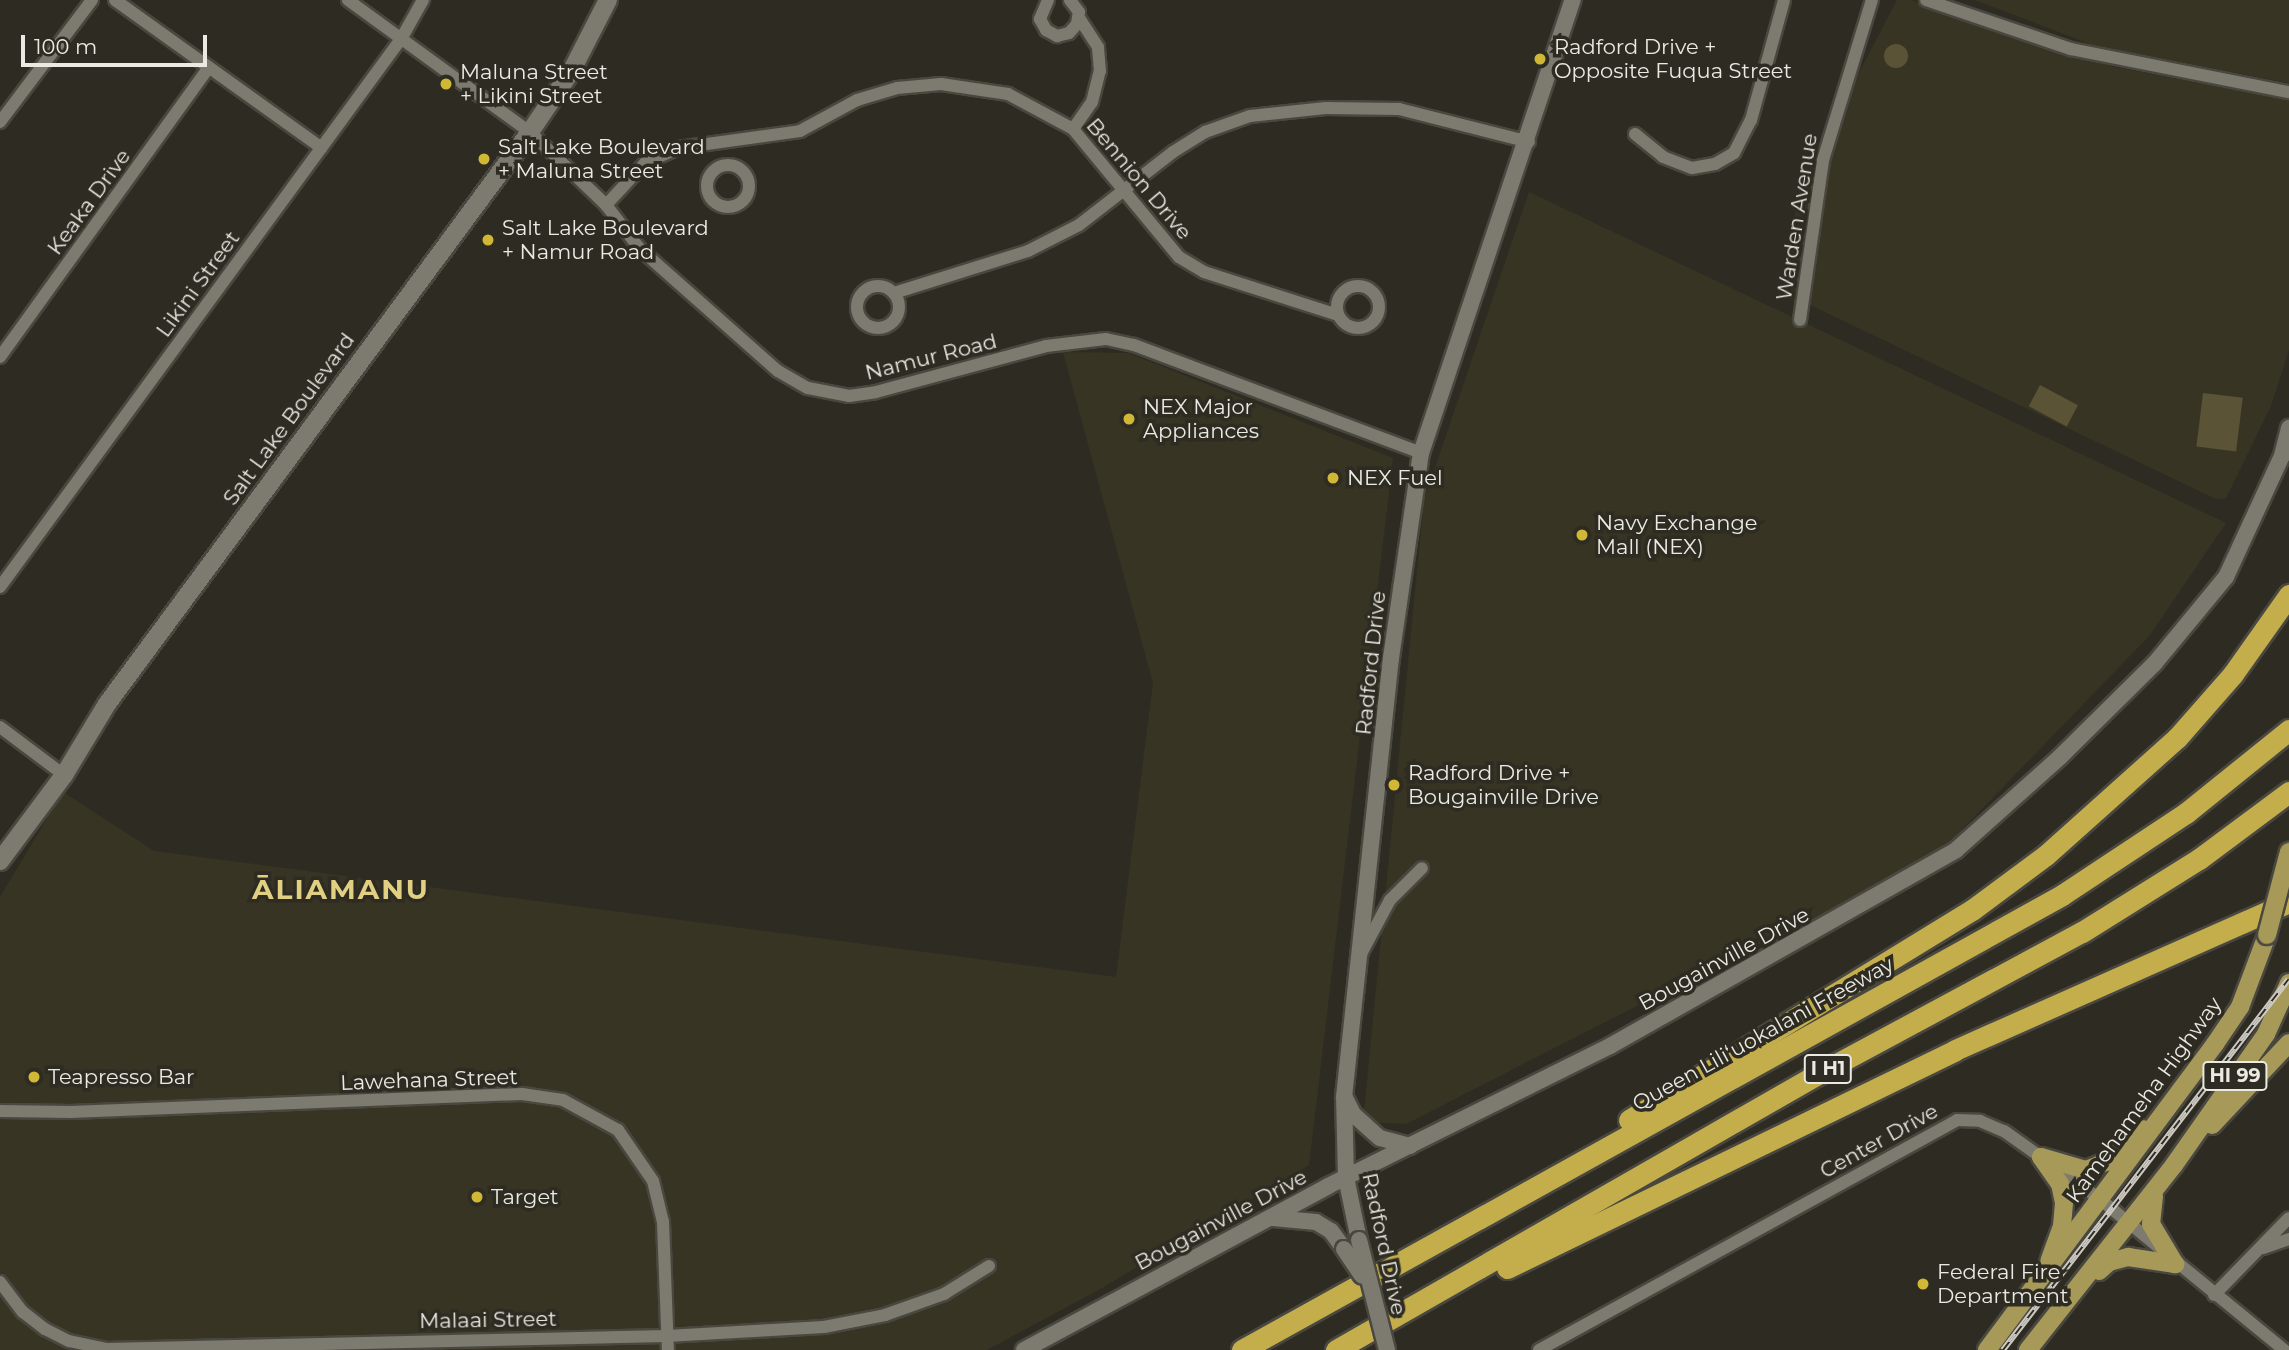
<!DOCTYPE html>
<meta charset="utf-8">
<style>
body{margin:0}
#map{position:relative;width:2289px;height:1350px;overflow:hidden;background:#2e2c22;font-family:Montserrat,sans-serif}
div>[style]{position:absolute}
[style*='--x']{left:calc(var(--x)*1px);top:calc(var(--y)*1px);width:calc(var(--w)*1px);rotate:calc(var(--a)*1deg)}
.built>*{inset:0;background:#383424}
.green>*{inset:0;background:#5a5335;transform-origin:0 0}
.round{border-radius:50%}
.roads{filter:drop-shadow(2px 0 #49473f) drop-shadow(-2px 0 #49473f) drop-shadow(0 2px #49473f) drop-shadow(0 -2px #49473f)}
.minor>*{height:12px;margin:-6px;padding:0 6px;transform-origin:6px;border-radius:6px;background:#7d7b6f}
.minor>.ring{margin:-6px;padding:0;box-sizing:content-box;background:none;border:12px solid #7d7b6f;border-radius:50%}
.tertiary>*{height:16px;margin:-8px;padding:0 8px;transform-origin:8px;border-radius:8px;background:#7d7b6f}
.secondary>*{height:18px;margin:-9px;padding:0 9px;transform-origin:9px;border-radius:9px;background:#7d7b6f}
.primary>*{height:18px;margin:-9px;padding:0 9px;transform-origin:9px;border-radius:9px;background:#a79a59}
.motorway>*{height:21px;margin:-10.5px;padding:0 10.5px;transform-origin:10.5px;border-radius:10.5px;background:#c3ae4b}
.rail>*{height:6px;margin-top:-3px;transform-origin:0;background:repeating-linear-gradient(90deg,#2e2c22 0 10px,#cccac3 0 20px);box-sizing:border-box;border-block:2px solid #cccac3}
.bridges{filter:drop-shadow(2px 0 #49473f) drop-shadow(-2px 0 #49473f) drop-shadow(0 2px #49473f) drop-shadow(0 -2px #49473f)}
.tertiary-bridge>*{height:16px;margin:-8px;padding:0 8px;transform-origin:8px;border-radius:8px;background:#7d7b6f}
.primary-bridge>*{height:18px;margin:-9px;padding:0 9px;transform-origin:9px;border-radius:9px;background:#a79a59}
.dots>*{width:19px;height:19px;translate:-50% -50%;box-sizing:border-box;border:4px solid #2e2c22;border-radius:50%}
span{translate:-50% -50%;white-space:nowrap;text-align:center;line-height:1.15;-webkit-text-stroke:7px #2e2c22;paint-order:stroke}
.shield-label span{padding:2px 5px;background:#2e2c22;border:2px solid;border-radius:5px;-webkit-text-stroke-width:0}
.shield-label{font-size:19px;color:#eae9e2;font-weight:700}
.poi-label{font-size:21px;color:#eae9e2}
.left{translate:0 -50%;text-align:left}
.street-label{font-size:21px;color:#eae9e2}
.district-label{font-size:28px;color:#e1d082;font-weight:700;letter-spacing:2px}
.scale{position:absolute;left:21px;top:35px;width:186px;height:32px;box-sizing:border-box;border:4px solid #eae9e2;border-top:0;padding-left:9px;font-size:21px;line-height:24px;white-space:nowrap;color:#eae9e2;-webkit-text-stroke:5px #2e2c22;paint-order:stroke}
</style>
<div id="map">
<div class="built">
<i style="clip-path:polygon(1897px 0,1911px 0,1988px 30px,2114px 67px,2289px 100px,2289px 350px,2271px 406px,2226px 498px,2216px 499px,1783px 292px,1789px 235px,1808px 170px)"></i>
<i style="clip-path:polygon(1975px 0,2289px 0,2289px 83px,2095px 46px)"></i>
<i style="clip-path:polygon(1529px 192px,2226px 523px,2150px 635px,1951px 841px,1840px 911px,1746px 950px,1406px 1124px,1363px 1122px,1424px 500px)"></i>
<i style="clip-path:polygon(1063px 352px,1128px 353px,1393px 458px,1309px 1165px,1102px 1288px,987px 1350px,0 1350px,0 897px,63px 792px,154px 851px,1116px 977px,1153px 683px)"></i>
</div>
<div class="green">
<i class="round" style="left:1884px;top:44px;width:24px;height:24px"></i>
<i style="left:2040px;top:385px;width:43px;height:24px;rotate:28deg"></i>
<i style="left:2203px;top:393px;width:40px;height:54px;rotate:7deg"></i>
</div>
<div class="roads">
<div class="minor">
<i style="--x:115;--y:0;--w:254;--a:35.6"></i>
<i style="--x:348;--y:0;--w:225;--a:36"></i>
<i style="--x:530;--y:132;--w:105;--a:43.8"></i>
<i style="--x:606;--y:205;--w:56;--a:52.3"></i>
<i style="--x:640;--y:249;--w:184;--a:41.5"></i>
<i style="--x:778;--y:371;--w:34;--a:30"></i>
<i style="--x:808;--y:388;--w:42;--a:11"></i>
<i style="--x:849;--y:396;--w:27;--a:-8"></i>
<i style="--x:876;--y:392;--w:176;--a:-15.1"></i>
<i style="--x:1046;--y:346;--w:60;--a:-6.7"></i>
<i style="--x:1106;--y:339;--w:29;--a:12"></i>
<i style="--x:1134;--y:345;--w:307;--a:20.6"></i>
<i style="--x:1048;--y:0;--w:21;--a:113"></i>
<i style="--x:1040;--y:19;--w:13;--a:61"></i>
<i style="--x:1046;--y:30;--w:13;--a:29"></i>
<i style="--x:1057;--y:36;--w:12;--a:-14"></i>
<i style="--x:1069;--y:33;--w:12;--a:-48"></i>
<i style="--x:1077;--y:24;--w:12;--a:-81"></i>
<i style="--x:1079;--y:12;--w:15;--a:-127"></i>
<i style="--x:1926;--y:0;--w:153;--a:18.7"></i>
<i style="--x:2071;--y:49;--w:222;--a:11.2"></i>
<i style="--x:0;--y:122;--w:153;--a:-53"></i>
<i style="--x:1073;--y:129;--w:33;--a:-55"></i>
<i style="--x:1092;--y:102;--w:32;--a:-76"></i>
<i style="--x:1100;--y:71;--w:24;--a:-95"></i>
<i style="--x:1098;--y:47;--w:35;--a:-123"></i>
<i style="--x:1635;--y:134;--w:36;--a:39"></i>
<i style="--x:1663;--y:157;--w:31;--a:21"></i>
<i style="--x:1692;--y:168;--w:23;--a:-10"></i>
<i style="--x:1715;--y:164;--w:22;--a:-30"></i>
<i style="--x:1734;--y:153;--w:37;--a:-63"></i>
<i style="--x:1751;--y:120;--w:124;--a:-74.6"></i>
<i class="ring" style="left:707px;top:165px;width:30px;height:30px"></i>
<i style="--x:606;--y:205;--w:57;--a:-47.1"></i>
<i style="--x:645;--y:163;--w:36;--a:-24"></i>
<i style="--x:678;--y:148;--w:123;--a:-7.9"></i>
<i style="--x:800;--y:131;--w:65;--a:-28.5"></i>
<i style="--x:857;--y:100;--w:42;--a:-16.7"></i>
<i style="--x:897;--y:88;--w:44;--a:-5.2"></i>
<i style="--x:941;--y:84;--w:68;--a:8.5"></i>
<i style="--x:1008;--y:94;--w:74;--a:28.3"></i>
<i style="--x:1073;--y:129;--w:166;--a:50.4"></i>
<i style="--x:1179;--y:257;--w:29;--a:31"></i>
<i style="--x:1204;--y:272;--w:141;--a:17.8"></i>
<i class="ring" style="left:1337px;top:286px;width:30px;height:30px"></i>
<i class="ring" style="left:857px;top:286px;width:30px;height:30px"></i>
<i style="--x:894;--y:293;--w:140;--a:-17.4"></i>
<i style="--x:1028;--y:251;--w:57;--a:-27"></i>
<i style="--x:1079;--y:225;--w:119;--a:-37.8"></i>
<i style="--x:1173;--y:152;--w:38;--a:-32"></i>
<i style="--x:1205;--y:132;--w:48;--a:-19.6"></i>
<i style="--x:1250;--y:116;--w:76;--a:-6"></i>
<i style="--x:1326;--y:108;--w:73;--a:0.8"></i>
<i style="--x:1399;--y:109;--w:134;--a:14.2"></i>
<i style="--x:1800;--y:320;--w:162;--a:-81.8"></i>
<i style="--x:1823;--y:160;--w:167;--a:-73"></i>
<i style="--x:0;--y:357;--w:355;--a:-54.2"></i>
<i style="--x:0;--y:587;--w:679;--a:-53.81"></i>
<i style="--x:401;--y:39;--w:45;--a:-60.6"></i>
<i style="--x:0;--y:727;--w:80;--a:36.9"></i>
<i style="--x:1361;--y:954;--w:61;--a:-61.8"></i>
<i style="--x:1390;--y:900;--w:45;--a:-45"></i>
<i style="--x:0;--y:1111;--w:71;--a:0.8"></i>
<i style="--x:71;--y:1112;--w:451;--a:-2.3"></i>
<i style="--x:522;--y:1094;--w:41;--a:8.3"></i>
<i style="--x:563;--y:1100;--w:63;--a:28.6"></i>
<i style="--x:618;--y:1130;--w:62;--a:55.5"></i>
<i style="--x:653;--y:1181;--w:42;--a:76.3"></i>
<i style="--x:663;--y:1222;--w:128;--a:87.8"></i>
<i style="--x:2263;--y:1248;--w:28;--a:-19"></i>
<i style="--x:0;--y:1282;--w:38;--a:53"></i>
<i style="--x:23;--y:1312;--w:28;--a:38"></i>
<i style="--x:45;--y:1329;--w:27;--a:27"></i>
<i style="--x:69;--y:1341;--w:38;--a:12"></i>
<i style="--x:106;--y:1349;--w:561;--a:-1.33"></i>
<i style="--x:667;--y:1336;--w:157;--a:-3.3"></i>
<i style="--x:824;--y:1327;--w:62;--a:-11.1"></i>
<i style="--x:885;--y:1315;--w:63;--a:-19.6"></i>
<i style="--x:944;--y:1294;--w:53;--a:-31.9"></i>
<i style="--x:2214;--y:1295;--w:107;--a:-45.8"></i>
<i style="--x:1539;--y:1350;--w:477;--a:-28.8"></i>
<i style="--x:1957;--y:1120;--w:23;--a:2"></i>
<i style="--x:1980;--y:1121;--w:26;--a:23"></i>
<i style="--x:2004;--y:1131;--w:119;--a:35.4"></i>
<i style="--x:2101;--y:1200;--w:237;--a:39.3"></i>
</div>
<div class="tertiary">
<i style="--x:1345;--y:1098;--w:18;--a:63"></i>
<i style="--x:1353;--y:1114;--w:36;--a:42"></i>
<i style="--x:1380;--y:1138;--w:31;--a:15"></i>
<i style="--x:1273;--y:1218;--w:43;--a:5.3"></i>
<i style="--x:1316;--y:1222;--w:17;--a:31"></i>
<i style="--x:1331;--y:1231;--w:22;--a:54"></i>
<i style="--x:1359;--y:1240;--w:64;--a:-101.7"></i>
<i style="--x:1346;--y:1177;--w:80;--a:-91.4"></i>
<i style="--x:1344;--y:1097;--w:442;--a:-83.9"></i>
<i style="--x:1391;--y:658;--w:207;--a:-81.7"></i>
<i style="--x:1421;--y:453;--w:478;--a:-71.5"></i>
<i style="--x:1024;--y:1350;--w:345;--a:-28.3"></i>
<i style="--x:1328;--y:1186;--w:315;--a:-26.4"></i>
<i style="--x:1610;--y:1046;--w:398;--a:-29.5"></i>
<i style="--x:1956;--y:850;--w:140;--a:-41.8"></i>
<i style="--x:2060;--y:757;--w:134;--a:-44.7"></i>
<i style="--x:2155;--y:663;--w:112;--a:-50.5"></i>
<i style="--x:2226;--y:577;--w:133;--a:-65.2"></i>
<i style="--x:2282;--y:456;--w:29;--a:-76"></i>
</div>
<div class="secondary">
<i style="--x:0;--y:861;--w:107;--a:-53.3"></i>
<i style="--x:64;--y:775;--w:83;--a:-58.8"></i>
<i style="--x:107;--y:704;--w:711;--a:-53.52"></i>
<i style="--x:530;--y:132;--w:75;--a:-55.9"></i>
<i style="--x:572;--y:70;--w:79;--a:-62.8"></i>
</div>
<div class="primary">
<i style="--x:2212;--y:1125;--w:112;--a:-46.8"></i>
<i style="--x:2041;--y:1157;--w:47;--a:16.1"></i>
<i style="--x:2086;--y:1170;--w:22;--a:-22"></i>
<i style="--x:2106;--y:1162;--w:50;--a:-41"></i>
<i style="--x:2041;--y:1157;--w:33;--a:55"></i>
<i style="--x:2060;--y:1184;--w:19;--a:78"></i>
<i style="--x:2064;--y:1203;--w:23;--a:95"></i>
<i style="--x:2062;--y:1226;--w:37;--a:110"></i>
<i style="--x:2154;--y:1196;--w:28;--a:96"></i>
<i style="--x:2151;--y:1224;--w:47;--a:59"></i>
<i style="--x:2099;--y:1271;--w:13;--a:-42"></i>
<i style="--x:2109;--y:1262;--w:20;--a:-15"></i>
<i style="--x:2128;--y:1257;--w:48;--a:8.5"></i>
<i style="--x:1987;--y:1350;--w:382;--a:-53.3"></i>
<i style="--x:2215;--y:1044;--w:45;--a:-56"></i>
<i style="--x:2240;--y:1007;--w:77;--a:-69.4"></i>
<i style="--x:2028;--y:1350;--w:236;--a:-51.7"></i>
<i style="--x:2174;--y:1165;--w:160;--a:-54.9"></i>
<i style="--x:2266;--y:1034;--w:56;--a:-65.7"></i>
</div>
<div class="motorway">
<i style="--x:1629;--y:1120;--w:402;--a:-31.5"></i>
<i style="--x:1972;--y:910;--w:92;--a:-36.6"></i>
<i style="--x:2046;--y:855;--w:176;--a:-41.8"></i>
<i style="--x:2177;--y:738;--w:85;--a:-48.8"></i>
<i style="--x:2233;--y:674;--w:97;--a:-54.7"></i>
<i style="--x:1507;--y:1268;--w:498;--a:-25.9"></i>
<i style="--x:1955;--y:1050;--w:365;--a:-23.9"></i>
<i style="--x:1242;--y:1350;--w:938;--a:-29.02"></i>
<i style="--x:2062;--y:895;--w:149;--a:-33.5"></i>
<i style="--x:2186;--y:813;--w:132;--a:-38.9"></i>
<i style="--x:1336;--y:1350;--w:553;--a:-29.81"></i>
<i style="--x:1816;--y:1075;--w:302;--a:-28.3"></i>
<i style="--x:2082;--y:932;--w:138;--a:-32"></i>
<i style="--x:2199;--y:859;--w:112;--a:-36.7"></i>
</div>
</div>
<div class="rail">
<i style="--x:2003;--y:1350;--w:468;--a:-52.4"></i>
</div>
<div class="bridges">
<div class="tertiary-bridge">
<i style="--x:1359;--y:1240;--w:114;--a:75.7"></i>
<i style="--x:1344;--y:1249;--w:32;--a:56"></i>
</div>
<div class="primary-bridge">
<i style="--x:2267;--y:935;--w:86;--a:-75.2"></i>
</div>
</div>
<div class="dots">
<i style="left:1540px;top:59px;background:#d1b736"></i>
<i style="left:446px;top:84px;background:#d1b736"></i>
<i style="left:484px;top:159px;background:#d1b736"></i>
<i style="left:488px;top:240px;background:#d1b736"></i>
<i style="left:1129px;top:419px;background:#d1b736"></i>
<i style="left:1333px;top:478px;background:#d1b736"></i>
<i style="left:1582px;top:535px;background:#d1b736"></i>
<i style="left:1394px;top:785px;background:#d1b736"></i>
<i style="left:34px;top:1077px;background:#d1b736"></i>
<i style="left:477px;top:1197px;background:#d1b736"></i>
<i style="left:1923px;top:1284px;background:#d1b736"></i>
</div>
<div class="shield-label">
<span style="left:1828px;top:1069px">I H1</span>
<span style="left:2235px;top:1076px">HI 99</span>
</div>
<div class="poi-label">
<span class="left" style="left:1554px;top:59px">Radford Drive +<br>Opposite Fuqua Street</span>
<span class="left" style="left:460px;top:84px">Maluna Street<br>+ Likini Street</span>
<span class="left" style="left:498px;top:159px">Salt Lake Boulevard<br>+ Maluna Street</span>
<span class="left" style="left:502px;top:240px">Salt Lake Boulevard<br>+ Namur Road</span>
<span class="left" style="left:1143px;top:419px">NEX Major<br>Appliances</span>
<span class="left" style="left:1347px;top:478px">NEX Fuel</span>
<span class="left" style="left:1596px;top:535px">Navy Exchange<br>Mall (NEX)</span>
<span class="left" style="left:1408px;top:785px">Radford Drive +<br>Bougainville Drive</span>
<span class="left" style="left:48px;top:1077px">Teapresso Bar</span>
<span class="left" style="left:491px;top:1197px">Target</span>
<span class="left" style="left:1937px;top:1284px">Federal Fire<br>Department</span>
</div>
<div class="street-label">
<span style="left:1139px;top:179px;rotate:50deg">Bennion Drive</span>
<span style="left:89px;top:202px;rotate:-54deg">Keaka Drive</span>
<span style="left:1797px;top:217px;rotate:-81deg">Warden Avenue</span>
<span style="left:198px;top:284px;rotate:-54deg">Likini Street</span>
<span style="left:931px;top:357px;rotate:-14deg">Namur Road</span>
<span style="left:289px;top:419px;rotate:-54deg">Salt Lake Boulevard</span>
<span style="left:1371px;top:663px;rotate:-84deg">Radford Drive</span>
<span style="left:1724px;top:959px;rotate:-29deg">Bougainville Drive</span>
<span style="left:1763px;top:1034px;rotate:-29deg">Queen Liliʻuokalani Freeway</span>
<span style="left:429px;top:1080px;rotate:-2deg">Lawehana Street</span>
<span style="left:2144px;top:1100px;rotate:-54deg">Kamehameha Highway</span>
<span style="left:1879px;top:1141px;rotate:-29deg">Center Drive</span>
<span style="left:1221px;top:1220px;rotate:-28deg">Bougainville Drive</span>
<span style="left:1384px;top:1244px;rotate:78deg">Radford Drive</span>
<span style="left:488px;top:1320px;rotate:-1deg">Malaai Street</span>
</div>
<div class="district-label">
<span style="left:341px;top:889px">ĀLIAMANU</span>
</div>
<div class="scale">100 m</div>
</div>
